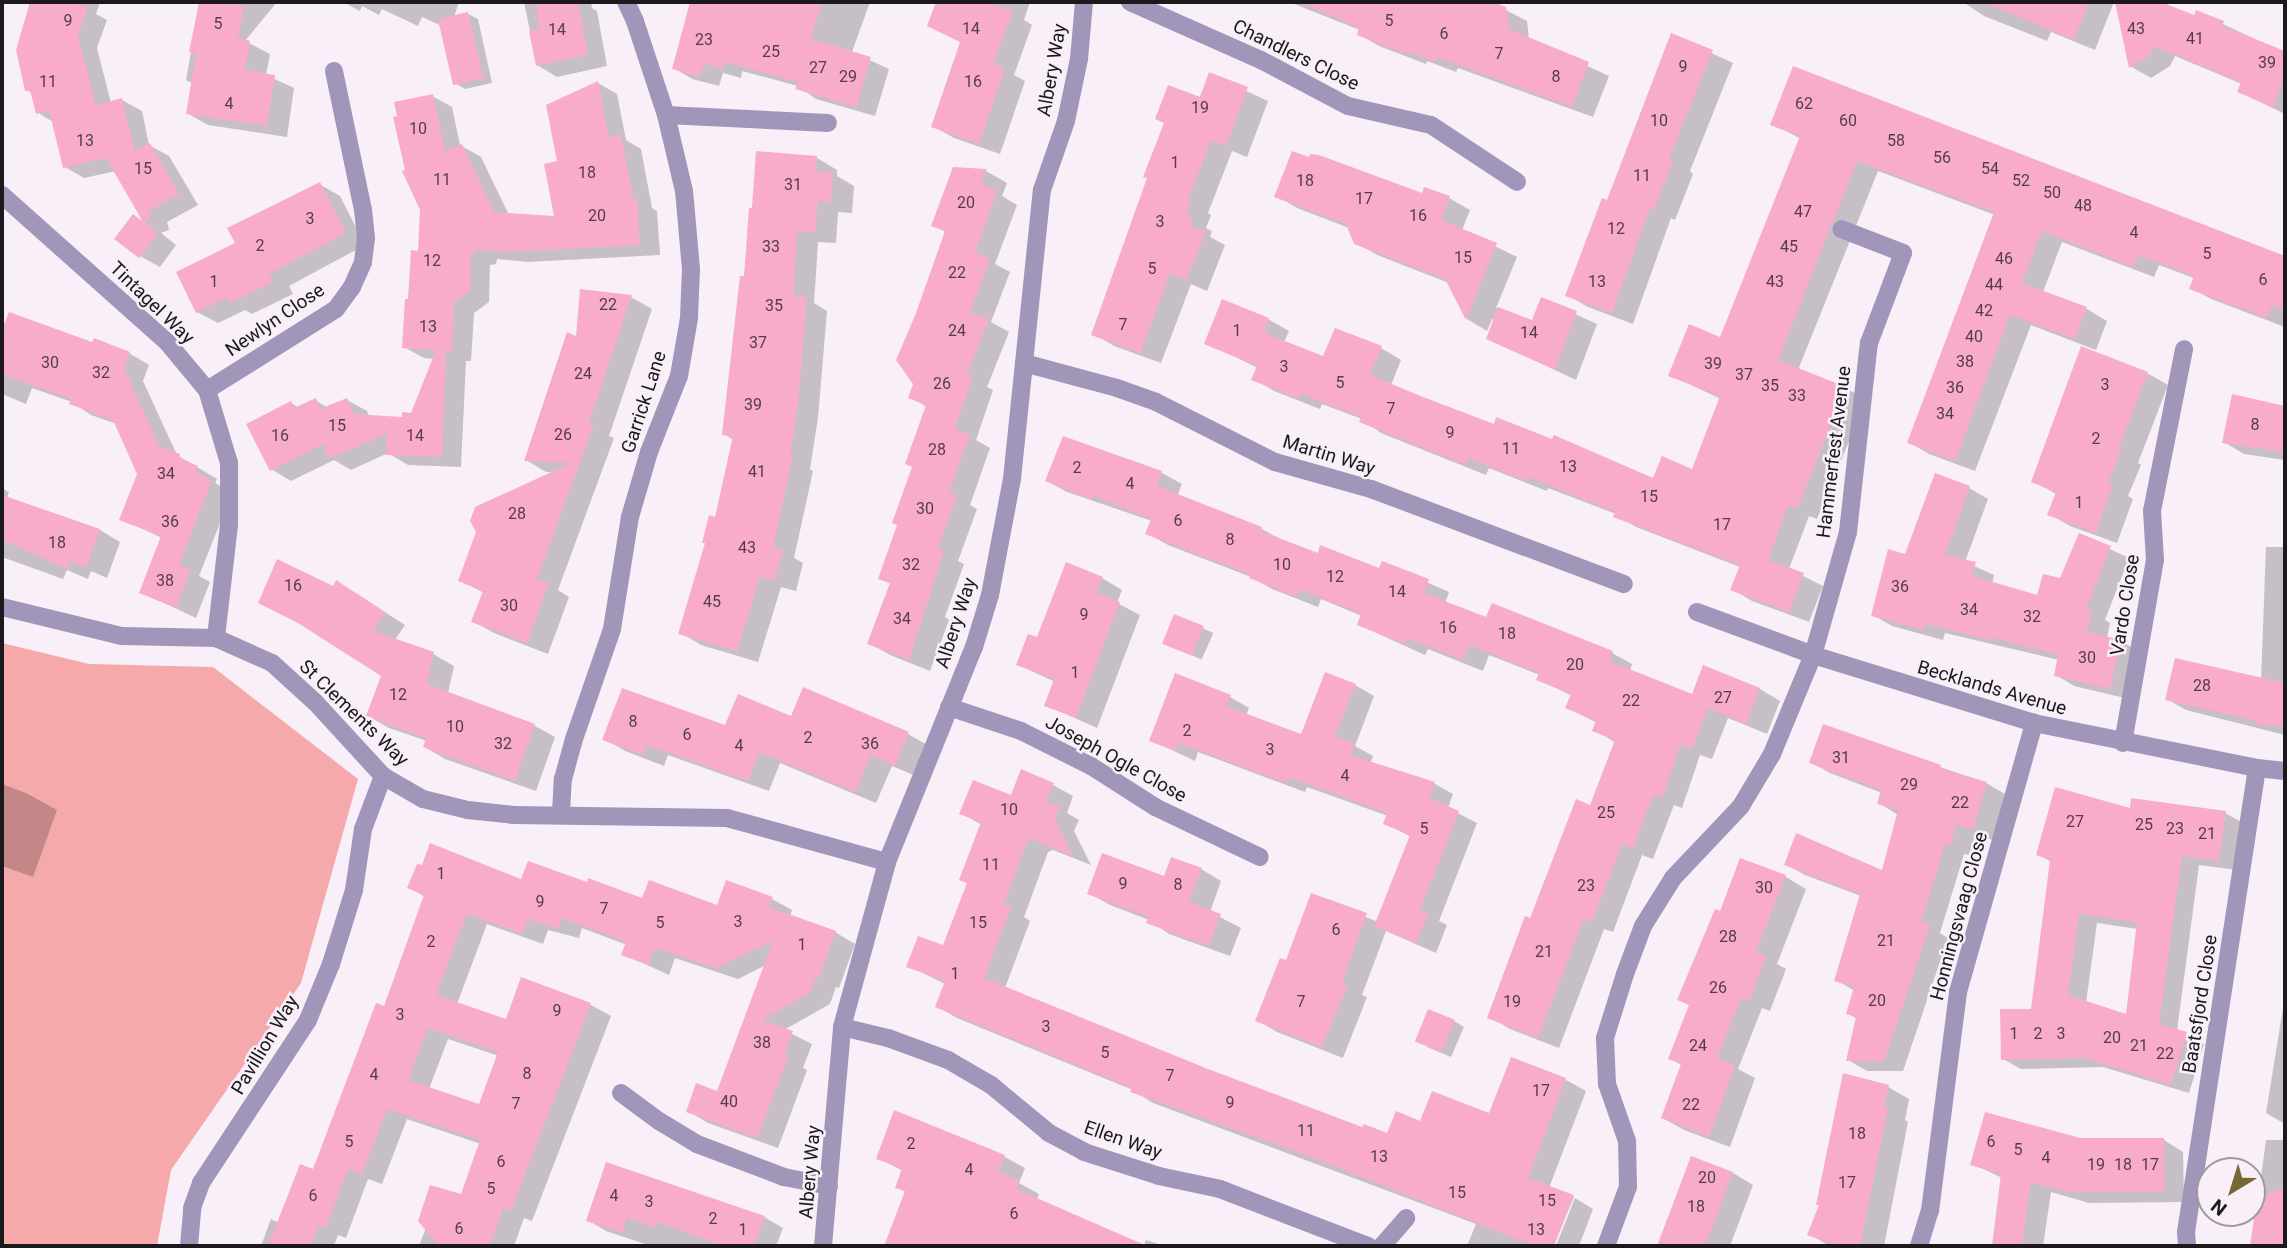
<!DOCTYPE html>
<style>
body{margin:0}
#map{position:relative;width:2287px;height:1248px;overflow:hidden;background:#f8eff8;font-family:Roboto,sans-serif}
div>[style]{position:absolute}
[style*='--x']{left:calc(var(--x)*1px);top:calc(var(--y)*1px);width:calc(var(--w)*1px);rotate:calc(var(--a)*1deg)}
.green>*{inset:0;background:#f5a9ab}
.shadow>*{inset:0;background:#0003;transform-origin:0 0}
.building>*{inset:0;background:#f9abcc;transform-origin:0 0}
.street>*{height:18px;margin:-9px;padding:0 9px;transform-origin:9px;border-radius:9px;background:#a295ba}
span{translate:-50% -50%;white-space:nowrap;text-align:center;line-height:1.15;-webkit-text-stroke:5px #f8eff8;paint-order:stroke}
.number-label{font-size:16px;color:#533e48}
.number-label span{-webkit-text-stroke-width:0}
.street-label{font-size:19px;color:#1c191c}
.frame{position:absolute;inset:0;border:4px solid #1c191c;pointer-events:none}
.north{position:absolute;left:2196px;top:1157px;width:70px;height:70px;box-sizing:border-box;background:#f8eff8;border:2px solid #a099a0;border-radius:50%;rotate:218deg;font-size:19px;font-weight:700;line-height:28px;text-align:center;color:#1c191c}
.north::after{content:'';display:block;margin:auto;width:24px;height:32px;background:#766835;clip-path:polygon(50% 0,100% 100%,50% 72%,0 100%)}
</style>
<div id="map">
<div class="green">
<i style="clip-path:polygon(2px 643px,89px 664px,213px 667px,358px 779px,301px 983px,171px 1170px,157px 1246px,2px 1246px)"></i>
</div>
<div class="shadow">
<i style="clip-path:polygon(26px 2px,100px 2px,96px 14px,107px 20px,97px 48px,111px 103px,122px 100px,142px 111px,149px 145px,169px 156px,198px 205px,167px 222px,169px 230px,161px 233px,176px 245px,160px 267px,140px 256px,134px 216px,146px 223px,116px 171px,84px 178px,65px 167px,53px 122px,37px 112px,32px 93px,27px 90px,29px 4px)"></i>
<i style="clip-path:polygon(200px 2px,277px 2px,245px 41px,270px 54px,266px 75px,294px 88px,287px 137px,208px 125px,187px 113px,192px 83px,186px 80px)"></i>
<i style="clip-path:polygon(343px 2px,459px 2px,454px 17px,468px 14px,478px 19px,492px 83px,465px 89px,455px 83px,442px 26px,422px 17px,418px 26px,382px 9px,379px 15px,362px 6px,360px 11px)"></i>
<i style="clip-path:polygon(524px 2px,591px 2px,592px 8px,597px 11px,607px 66px,557px 77px,537px 65px)"></i>
<i style="clip-path:polygon(692px 2px,870px 2px,852px 52px,889px 69px,875px 116px,816px 99px,798px 86px,742px 71px,741px 78px,723px 73px,719px 86px,692px 79px,674px 68px)"></i>
<i style="clip-path:polygon(938px 2px,1030px 2px,1024px 20px,1032px 25px,1014px 75px,1025px 81px,1000px 154px,954px 138px,933px 126px,962px 43px,929px 25px)"></i>
<i style="clip-path:polygon(1289px 2px,1451px 2px,1459px 5px,1460px 2px,1490px 2px,1527px 21px,1529px 39px,1609px 76px,1593px 117px,1458px 68px,1456px 72px,1427px 61px,1426px 64px,1379px 46px,1359px 34px,1360px 30px)"></i>
<i style="clip-path:polygon(1963px 2px,2114px 2px,2095px 50px,2051px 32px,2047px 41px,1984px 16px)"></i>
<i style="clip-path:polygon(2116px 2px,2161px 2px,2195px 17px,2197px 12px,2285px 53px,2285px 114px,2239px 92px,2242px 84px,2175px 56px,2170px 66px,2151px 78px,2130px 66px)"></i>
<i style="clip-path:polygon(1672px 35px,1733px 63px,1690px 171px,1693px 174px,1675px 220px,1671px 218px,1633px 324px,1588px 307px,1567px 295px,1608px 202px)"></i>
<i style="clip-path:polygon(1794px 68px,2285px 259px,2285px 327px,2211px 299px,2191px 288px,2194px 278px,2159px 265px,2154px 277px,2062px 242px,2043px 292px,2087px 309px,2107px 321px,2096px 350px,2031px 325px,1975px 471px,1929px 454px,1909px 442px,1995px 215px,1878px 171px,1798px 370px,1846px 388px,1866px 400px,1817px 519px,1809px 516px,1789px 569px,1823px 586px,1809px 622px,1752px 601px,1732px 589px,1740px 567px,1636px 527px,1616px 514px,1548px 488px,1547px 491px,1489px 468px,1486px 475px,1381px 433px,1362px 419px,1322px 404px,1320px 409px,1274px 391px,1254px 379px,1258px 368px,1207px 343px,1268px 319px,1289px 331px,1284px 342px,1324px 358px,1381px 348px,1401px 360px,1391px 385px,1495px 426px,1653px 480px,1693px 471px,1721px 399px,1670px 375px,1721px 339px,1801px 139px,1773px 124px)"></i>
<i style="clip-path:polygon(1210px 74px,1268px 101px,1247px 157px,1232px 151px,1208px 213px,1211px 215px,1206px 228px,1212px 231px,1210px 237px,1225px 245px,1207px 291px,1191px 284px,1161px 363px,1114px 346px,1094px 334px)"></i>
<i style="clip-path:polygon(598px 83px,617px 94px,626px 140px,641px 149px,652px 208px,657px 211px,660px 255px,528px 262px,497px 259px,496px 264px,490px 265px,489px 302px,474px 313px,471px 361px,466px 361px,461px 467px,408px 465px,388px 453px,351px 470px,334px 460px,291px 481px,271px 469px,291px 403px,299px 408px,315px 400px,328px 408px,347px 400px,367px 411px,369px 416px,404px 419px,412px 415px,434px 359px,424px 358px,404px 347px,409px 301px,420px 253px,422px 210px,407px 171px,432px 96px,452px 107px,460px 145px,481px 157px,509px 215px,556px 218px,560px 163px)"></i>
<i style="clip-path:polygon(817px 158px,837px 170px,837px 176px,854px 186px,852px 213px,838px 212px,836px 243px,818px 242px,814px 303px,827px 311px,818px 418px,810px 469px,813px 471px,794px 558px,803px 563px,796px 591px,781px 587px,758px 662px,701px 645px,681px 633px,716px 519px,734px 440px,724px 434px,745px 278px)"></i>
<i style="clip-path:polygon(955px 169px,986px 171px,1007px 183px,1002px 196px,1017px 205px,995px 264px,1010px 272px,991px 322px,1009px 332px,987px 387px,993px 390px,976px 440px,990px 448px,970px 505px,977px 509px,958px 561px,964px 564px,945px 617px,949px 620px,930px 671px,890px 655px,869px 643px,892px 585px,880px 578px,899px 525px,927px 407px,910px 397px,915px 383px,918px 314px,946px 232px,933px 225px)"></i>
<i style="clip-path:polygon(319px 184px,340px 196px,365px 245px,289px 286px,293px 294px,252px 314px,245px 310px,218px 323px,197px 312px,237px 244px)"></i>
<i style="clip-path:polygon(1423px 195px,1449px 198px,1470px 210px,1462px 230px,1517px 257px,1496px 308px,1533px 322px,1542px 299px,1597px 324px,1576px 380px,1488px 338px,1495px 320px,1492px 319px,1487px 331px,1467px 319px,1449px 283px,1377px 255px,1355px 242px,1349px 228px,1297px 208px,1277px 196px)"></i>
<i style="clip-path:polygon(631px 297px,652px 309px,609px 436px,614px 438px,558px 590px,569px 597px,548px 654px,494px 633px,473px 621px,484px 593px,460px 580px,555px 472px,546px 472px,526px 460px,577px 338px)"></i>
<i style="clip-path:polygon(2px 323px,129px 353px,149px 365px,143px 381px,177px 455px,217px 479px,215px 483px,232px 493px,199px 576px,210px 582px,196px 618px,141px 592px,162px 538px,122px 519px,139px 474px,117px 424px,91px 415px,72px 402px,32px 388px,26px 404px,2px 394px)"></i>
<i style="clip-path:polygon(2147px 373px,2168px 385px,2138px 463px,2141px 465px,2128px 496px,2133px 499px,2117px 543px,2070px 526px,2049px 514px,2056px 494px,2033px 481px)"></i>
<i style="clip-path:polygon(2233px 396px,2285px 408px,2285px 460px,2244px 454px,2224px 442px)"></i>
<i style="clip-path:polygon(1064px 438px,1162px 473px,1182px 484px,1177px 496px,1262px 529px,1282px 540px,1319px 555px,1380px 571px,1383px 563px,1449px 592px,1445px 603px,1487px 619px,1493px 605px,1612px 653px,1632px 664px,1630px 671px,1693px 696px,1704px 667px,1760px 689px,1780px 701px,1767px 734px,1728px 718px,1712px 759px,1700px 755px,1682px 808px,1674px 805px,1653px 859px,1642px 855px,1613px 932px,1604px 929px,1559px 1048px,1510px 1029px,1490px 1017px,1531px 921px,1591px 807px,1616px 743px,1595px 730px,1597px 723px,1567px 707px,1572px 696px,1538px 679px,1540px 675px,1489px 655px,1483px 671px,1428px 649px,1425px 655px,1359px 625px,1362px 616px,1321px 599px,1318px 607px,1272px 589px,1251px 577px,1168px 545px,1147px 533px,1152px 521px,1067px 492px,1047px 481px)"></i>
<i style="clip-path:polygon(2px 488px,9px 492px,7px 498px,100px 530px,120px 542px,107px 578px,91px 571px,88px 579px,67px 570px,63px 579px,2px 557px)"></i>
<i style="clip-path:polygon(1969px 488px,1988px 499px,1965px 562px,1994px 575px,1992px 584px,2038px 597px,2061px 581px,2080px 535px,2129px 558px,2105px 620px,2110px 623px,2107px 638px,2121px 641px,2140px 652px,2129px 699px,2074px 686px,2056px 675px,2059px 660px,1945px 633px,1943px 640px,1892px 626px,1873px 615px,1906px 556px)"></i>
<i style="clip-path:polygon(2266px 547px,2285px 547px,2285px 735px,2186px 710px,2167px 699px,2261px 680px)"></i>
<i style="clip-path:polygon(1102px 578px,1122px 590px,1117px 603px,1140px 615px,1097px 728px,1046px 705px,1055px 682px,1019px 665px,1039px 639px)"></i>
<i style="clip-path:polygon(333px 588px,357px 594px,405px 625px,395px 640px,433px 654px,454px 666px,448px 693px,535px 726px,555px 737px,536px 791px,445px 759px,425px 747px,427px 741px,389px 728px,368px 716px,383px 675px,312px 630px,260px 602px)"></i>
<i style="left:1175px;top:616px;width:42px;height:29px;rotate:24deg"></i>
<i style="clip-path:polygon(1355px 685px,1374px 696px,1355px 746px,1373px 756px,1370px 764px,1435px 784px,1453px 794px,1448px 808px,1477px 823px,1439px 921px,1447px 925px,1436px 953px,1386px 931px,1362px 995px,1367px 997px,1343px 1058px,1277px 1032px,1257px 1020px,1287px 962px,1312px 895px,1378px 922px,1411px 837px,1385px 823px,1388px 816px,1307px 787px,1305px 792px,1198px 752px,1195px 761px,1151px 740px,1230px 697px,1249px 708px,1246px 715px,1302px 737px)"></i>
<i style="clip-path:polygon(792px 718px,908px 734px,929px 746px,916px 776px,892px 766px,876px 803px,780px 763px,769px 791px,668px 755px,664px 766px,625px 751px,605px 739px)"></i>
<i style="clip-path:polygon(1811px 762px,1940px 767px,1986px 783px,2005px 794px,1993px 840px,1975px 835px,1969px 855px,1964px 854px,1940px 933px,1948px 938px,1903px 1071px,1867px 1071px,1848px 1060px,1857px 1019px,1848px 1013px,1855px 991px,1836px 980px,1861px 896px,1805px 875px,1786px 864px,1883px 872px,1898px 815px,1879px 803px,1882px 793px,1830px 773px)"></i>
<i style="clip-path:polygon(2px 784px,26px 793px,57px 810px,33px 877px,2px 866px)"></i>
<i style="clip-path:polygon(1053px 785px,1073px 796px,1067px 813px,1079px 820px,1074px 831px,1091px 865px,1053px 850px,1048px 852px,1024px 917px,1030px 921px,1005px 988px,1207px 1070px,1363px 1130px,1388px 1135px,1421px 1123px,1491px 1116px,1512px 1059px,1566px 1080px,1586px 1091px,1549px 1188px,1574px 1197px,1553px 1246px,1467px 1246px,1476px 1224px,1153px 1103px,1133px 1090px,957px 1018px,937px 1006px,945px 984px,909px 966px,945px 947px,968px 884px,982px 825px,961px 813px)"></i>
<i style="clip-path:polygon(evenodd,2131px 810px,2225px 813px,2243px 823px,2237px 870px,2199px 865px,2177px 1031px,2204px 1044px,2189px 1093px,2103px 1067px,2021px 1069px,2003px 1059px,2032px 1011px,2051px 862px,2038px 854px,2131px 810px,2097px 923px,2138px 929px,2127px 1016px,2086px 1003px,2097px 923px)"></i>
<i style="clip-path:polygon(1741px 860px,1786px 877px,1806px 889px,1777px 964px,1786px 969px,1770px 1011px,1762px 1008px,1738px 1069px,1755px 1078px,1730px 1147px,1684px 1130px,1663px 1118px,1683px 1066px,1671px 1059px,1691px 1006px,1680px 1000px,1721px 913px)"></i>
<i style="clip-path:polygon(1201px 869px,1221px 881px,1210px 912px,1241px 928px,1230px 956px,1169px 934px,1149px 920px,1110px 905px,1089px 893px)"></i>
<i style="clip-path:polygon(evenodd,522px 881px,588px 885px,643px 900px,718px 907px,772px 899px,792px 910px,790px 917px,835px 932px,855px 944px,839px 988px,836px 987px,830px 1004px,784px 1030px,812px 1044px,803px 1068px,807px 1070px,778px 1148px,708px 1123px,688px 1111px,719px 1094px,766px 965px,738px 979px,675px 958px,669px 975px,623px 954px,627px 945px,582px 928px,579px 938px,548px 930px,543px 944px,487px 924px,457px 1004px,507px 1021px,522px 980px,591px 1005px,611px 1016px,532px 1221px,524px 1218px,514px 1246px,419px 1246px,426px 1228px,462px 1197px,481px 1144px,407px 1119px,382px 1184px,368px 1179px,346px 1238px,338px 1235px,334px 1246px,261px 1246px,271px 1219px,279px 1223px,314px 1172px,385px 1008px,425px 897px,409px 887px,522px 881px,448px 1039px,499px 1056px,480px 1106px,429px 1089px,448px 1039px)"></i>
<i style="clip-path:polygon(2285px 996px,2285px 1124px,2266px 1113px)"></i>
<i style="clip-path:polygon(1454px 1021px,1464px 1027px,1451px 1057px,1427px 1047px)"></i>
<i style="clip-path:polygon(1888px 1087px,1909px 1099px,1905px 1120px,1908px 1122px,1884px 1246px,1825px 1246px,1826px 1244px,1809px 1234px)"></i>
<i style="clip-path:polygon(895px 1112px,1005px 1157px,1025px 1168px,1019px 1183px,1039px 1194px,1037px 1199px,1144px 1245px,1146px 1240px,1164px 1246px,1003px 1246px,1000px 1238px,956px 1222px,947px 1246px,886px 1246px,906px 1192px,897px 1187px,903px 1171px,878px 1158px)"></i>
<i style="clip-path:polygon(2079px 1140px,2164px 1140px,2183px 1152px,2184px 1202px,2089px 1203px,2051px 1192px,2043px 1246px,1994px 1246px,2002px 1178px,1973px 1164px)"></i>
<i style="clip-path:polygon(2266px 1140px,2285px 1140px,2285px 1246px,2252px 1246px,2258px 1199px,2268px 1196px,2259px 1191px)"></i>
<i style="clip-path:polygon(1692px 1158px,1733px 1173px,1753px 1185px,1730px 1246px,1659px 1246px)"></i>
<i style="clip-path:polygon(607px 1164px,764px 1217px,783px 1228px,776px 1246px,651px 1246px,606px 1231px,588px 1220px)"></i>
<i style="clip-path:polygon(1575px 1198px,1593px 1209px,1579px 1246px,1556px 1246px)"></i>
</div>
<div class="building">
<i style="clip-path:polygon(30px 2px,73px 2px,88px 7px,78px 36px,96px 105px,122px 98px,135px 151px,150px 143px,179px 194px,149px 211px,150px 219px,144px 222px,158px 233px,139px 258px,114px 239px,133px 214px,143px 222px,106px 158px,63px 168px,49px 110px,36px 114px,30px 90px,25px 91px,16px 50px)"></i>
<i style="clip-path:polygon(199px 2px,244px 5px,238px 38px,250px 41px,245px 70px,275px 75px,267px 126px,186px 114px,196px 53px,189px 52px)"></i>
<i style="clip-path:polygon(552px 2px,578px 2px,588px 55px,536px 66px,529px 31px,540px 29px,536px 5px)"></i>
<i style="clip-path:polygon(690px 2px,822px 2px,811px 39px,871px 57px,856px 107px,795px 89px,798px 82px,724px 62px,722px 68px,704px 64px,700px 77px,672px 69px)"></i>
<i style="clip-path:polygon(936px 2px,987px 2px,1013px 11px,993px 64px,1005px 68px,979px 144px,931px 127px,960px 42px,927px 26px)"></i>
<i style="clip-path:polygon(1299px 2px,1494px 2px,1506px 7px,1509px 29px,1589px 62px,1572px 107px,1437px 57px,1435px 62px,1406px 51px,1405px 54px,1357px 35px,1359px 28px)"></i>
<i style="clip-path:polygon(1983px 2px,2089px 2px,2074px 40px)"></i>
<i style="clip-path:polygon(2115px 2px,2161px 2px,2194px 15px,2196px 10px,2224px 21px,2222px 26px,2285px 51px,2285px 76px,2273px 107px,2237px 92px,2241px 82px,2154px 46px,2150px 55px,2129px 68px)"></i>
<i style="left:468px;top:12px;width:68px;height:31px;rotate:77deg"></i>
<i style="clip-path:polygon(1671px 33px,1713px 50px,1669px 159px,1673px 161px,1654px 209px,1650px 208px,1612px 313px,1565px 296px,1602px 198px,1607px 200px)"></i>
<i style="clip-path:polygon(1793px 66px,2285px 256px,2285px 310px,2272px 305px,2267px 318px,2189px 289px,2194px 276px,2138px 255px,2133px 267px,2042px 231px,2022px 283px,2087px 307px,2075px 339px,2010px 315px,1955px 461px,1907px 443px,1994px 212px,1857px 161px,1778px 360px,1846px 387px,1797px 509px,1788px 506px,1768px 560px,1804px 573px,1789px 612px,1730px 590px,1740px 565px,1613px 517px,1615px 512px,1528px 477px,1526px 481px,1468px 458px,1465px 465px,1359px 422px,1361px 417px,1301px 394px,1299px 399px,1251px 380px,1257px 366px,1204px 344px,1222px 299px,1269px 318px,1264px 333px,1323px 356px,1335px 328px,1382px 346px,1370px 375px,1423px 397px,1494px 424px,1496px 417px,1552px 439px,1554px 435px,1653px 478px,1662px 456px,1692px 469px,1720px 396px,1668px 376px,1689px 324px,1720px 337px,1800px 136px,1770px 125px)"></i>
<i style="clip-path:polygon(1209px 72px,1248px 87px,1226px 146px,1211px 141px,1188px 200px,1191px 201px,1186px 215px,1192px 218px,1190px 226px,1206px 232px,1186px 280px,1170px 274px,1140px 353px,1091px 335px,1147px 178px,1143px 177px,1164px 123px,1155px 119px,1168px 85px,1200px 97px)"></i>
<i style="clip-path:polygon(598px 81px,609px 138px,621px 135px,633px 198px,637px 198px,640px 245px,507px 252px,477px 249px,477px 254px,471px 254px,470px 291px,454px 302px,452px 351px,446px 351px,442px 457px,386px 455px,387px 434px,329px 459px,323px 444px,270px 471px,246px 424px,291px 401px,294px 408px,316px 398px,320px 409px,347px 398px,354px 414px,402px 417px,402px 412px,411px 413px,436px 350px,402px 348px,405px 299px,408px 299px,411px 250px,418px 251px,420px 210px,402px 171px,405px 170px,393px 117px,397px 116px,394px 102px,433px 94px,445px 151px,462px 144px,494px 212px,554px 216px,544px 164px,557px 161px,546px 105px)"></i>
<i style="clip-path:polygon(756px 151px,817px 156px,816px 171px,833px 172px,831px 202px,818px 201px,815px 232px,797px 231px,793px 296px,807px 297px,798px 406px,790px 456px,793px 457px,773px 547px,783px 550px,775px 580px,760px 577px,737px 651px,678px 634px,705px 543px,702px 543px,709px 515px,715px 517px,733px 436px,722px 435px,740px 276px,744px 276px,749px 208px,752px 208px)"></i>
<i style="clip-path:polygon(1292px 151px,1309px 157px,1310px 154px,1319px 155px,1422px 193px,1424px 187px,1450px 196px,1441px 220px,1497px 243px,1466px 320px,1445px 279px,1354px 244px,1346px 224px,1274px 197px)"></i>
<i style="clip-path:polygon(953px 167px,987px 169px,981px 184px,997px 191px,975px 253px,990px 259px,970px 312px,989px 319px,967px 374px,973px 376px,955px 429px,970px 435px,949px 492px,957px 495px,938px 548px,944px 551px,909px 660px,867px 644px,890px 583px,878px 579px,897px 525px,892px 523px,912px 467px,905px 464px,926px 405px,908px 398px,913px 384px,896px 360px,916px 313px,945px 231px,931px 226px)"></i>
<i style="clip-path:polygon(320px 182px,346px 233px,269px 274px,273px 282px,230px 303px,227px 297px,196px 313px,176px 272px,235px 243px,227px 228px)"></i>
<i style="clip-path:polygon(580px 289px,632px 295px,589px 423px,594px 425px,537px 579px,549px 583px,527px 643px,471px 622px,483px 591px,458px 581px,476px 532px,470px 521px,475px 507px,571px 463px,524px 461px,567px 332px,576px 336px)"></i>
<i style="clip-path:polygon(1541px 297px,1577px 311px,1555px 370px,1486px 339px,1498px 307px,1532px 320px)"></i>
<i style="clip-path:polygon(9px 312px,92px 342px,94px 338px,130px 352px,124px 368px,159px 446px,180px 454px,179px 458px,198px 466px,195px 473px,212px 480px,179px 565px,191px 569px,176px 608px,139px 593px,161px 536px,119px 520px,137px 474px,113px 420px,69px 404px,71px 399px,2px 374px,2px 330px)"></i>
<i style="clip-path:polygon(2081px 346px,2148px 372px,2118px 450px,2121px 451px,2108px 483px,2113px 485px,2096px 533px,2047px 515px,2056px 492px,2031px 482px)"></i>
<i style="clip-path:polygon(2232px 394px,2285px 406px,2285px 452px,2222px 443px)"></i>
<i style="clip-path:polygon(1063px 436px,1162px 471px,1157px 486px,1262px 527px,1261px 531px,1318px 553px,1320px 545px,1379px 568px,1382px 561px,1429px 579px,1424px 593px,1486px 617px,1492px 603px,1613px 651px,1609px 661px,1692px 694px,1703px 665px,1760px 688px,1746px 724px,1708px 708px,1692px 749px,1680px 745px,1662px 798px,1653px 795px,1633px 848px,1622px 844px,1592px 922px,1584px 919px,1538px 1038px,1487px 1018px,1525px 916px,1530px 918px,1576px 799px,1590px 805px,1615px 740px,1592px 731px,1596px 721px,1565px 708px,1571px 694px,1536px 680px,1539px 673px,1469px 645px,1463px 660px,1407px 638px,1405px 644px,1357px 625px,1361px 614px,1300px 589px,1297px 597px,1249px 578px,1251px 575px,1145px 534px,1151px 519px,1094px 496px,1092px 500px,1045px 481px)"></i>
<i style="clip-path:polygon(1935px 473px,1970px 486px,1945px 555px,1976px 562px,1972px 576px,2037px 595px,2043px 574px,2060px 578px,2079px 533px,2111px 546px,2086px 609px,2092px 610px,2087px 632px,2121px 640px,2110px 689px,2054px 676px,2058px 655px,1990px 637px,1989px 640px,1926px 624px,1924px 630px,1871px 616px,1888px 549px,1905px 554px)"></i>
<i style="clip-path:polygon(2px 495px,100px 529px,86px 568px,70px 561px,68px 569px,2px 540px)"></i>
<i style="clip-path:polygon(277px 559px,333px 586px,336px 580px,385px 612px,373px 631px,434px 652px,427px 684px,535px 724px,515px 781px,423px 747px,426px 738px,366px 716px,381px 676px,298px 623px,258px 603px)"></i>
<i style="clip-path:polygon(1066px 562px,1103px 577px,1096px 592px,1120px 602px,1076px 718px,1044px 706px,1054px 679px,1016px 665px,1028px 634px,1037px 637px)"></i>
<i style="left:1174px;top:614px;width:32px;height:32px;rotate:22deg"></i>
<i style="clip-path:polygon(2175px 658px,2285px 683px,2285px 726px,2257px 725px,2257px 721px,2165px 700px)"></i>
<i style="clip-path:polygon(1325px 672px,1356px 684px,1335px 736px,1355px 744px,1350px 755px,1435px 782px,1429px 798px,1459px 811px,1420px 910px,1428px 913px,1416px 943px,1374px 926px,1410px 835px,1383px 824px,1387px 813px,1288px 777px,1286px 783px,1179px 743px,1175px 751px,1149px 741px,1175px 673px,1231px 695px,1226px 706px,1301px 734px)"></i>
<i style="clip-path:polygon(803px 687px,909px 732px,895px 766px,871px 755px,855px 792px,759px 752px,748px 781px,647px 745px,643px 755px,602px 740px,622px 688px,725px 725px,738px 694px,791px 716px)"></i>
<i style="clip-path:polygon(1823px 724px,1941px 765px,1940px 768px,1987px 782px,1973px 830px,1956px 825px,1950px 846px,1945px 844px,1921px 922px,1930px 925px,1884px 1061px,1846px 1061px,1856px 1017px,1846px 1014px,1854px 987px,1834px 981px,1860px 894px,1784px 865px,1796px 833px,1882px 870px,1898px 810px,1877px 804px,1881px 790px,1809px 763px)"></i>
<i style="clip-path:polygon(1021px 769px,1054px 783px,1046px 801px,1060px 807px,1055px 819px,1073px 856px,1031px 839px,1027px 841px,1004px 905px,1011px 908px,984px 978px,1208px 1069px,1362px 1127px,1364px 1124px,1387px 1133px,1396px 1111px,1420px 1121px,1432px 1091px,1489px 1113px,1511px 1057px,1566px 1078px,1528px 1178px,1574px 1195px,1554px 1246px,1534px 1246px,1319px 1160px,1130px 1092px,1132px 1088px,935px 1007px,945px 981px,906px 967px,918px 936px,943px 945px,967px 883px,959px 880px,981px 822px,959px 814px,973px 780px,1011px 795px)"></i>
<i style="clip-path:polygon(evenodd,2055px 787px,2130px 808px,2131px 798px,2226px 811px,2219px 861px,2182px 856px,2159px 1024px,2187px 1032px,2171px 1085px,2084px 1058px,2001px 1060px,2000px 1009px,2031px 1009px,2050px 860px,2036px 855px,2055px 787px,2079px 914px,2137px 922px,2126px 1014px,2068px 995px,2079px 914px)"></i>
<i style="clip-path:polygon(evenodd,430px 843px,521px 879px,528px 861px,587px 882px,588px 878px,642px 898px,649px 880px,717px 905px,726px 880px,773px 897px,769px 907px,836px 931px,819px 978px,816px 977px,810px 993px,762px 1020px,793px 1031px,784px 1056px,788px 1057px,757px 1138px,686px 1112px,696px 1083px,717px 1091px,773px 941px,716px 968px,655px 948px,648px 965px,621px 955px,626px 942px,562px 918px,558px 928px,528px 920px,523px 934px,467px 914px,436px 995px,506px 1019px,521px 977px,591px 1003px,511px 1211px,503px 1208px,490px 1246px,439px 1246px,418px 1221px,430px 1185px,461px 1194px,480px 1140px,387px 1109px,362px 1174px,348px 1169px,326px 1228px,318px 1225px,310px 1246px,268px 1246px,300px 1164px,313px 1169px,376px 1003px,384px 1006px,424px 895px,407px 888px,417px 864px,422px 865px,430px 843px,428px 1028px,498px 1052px,479px 1104px,408px 1080px,428px 1028px)"></i>
<i style="clip-path:polygon(1102px 853px,1164px 876px,1171px 857px,1202px 868px,1189px 902px,1221px 914px,1209px 946px,1146px 923px,1149px 917px,1087px 894px)"></i>
<i style="clip-path:polygon(1740px 858px,1786px 875px,1756px 952px,1766px 956px,1749px 1001px,1741px 998px,1717px 1058px,1735px 1065px,1709px 1137px,1661px 1118px,1681px 1064px,1668px 1059px,1689px 1005px,1677px 1000px,1715px 909px,1720px 911px)"></i>
<i style="clip-path:polygon(1311px 893px,1367px 913px,1342px 982px,1348px 984px,1322px 1047px,1255px 1021px,1280px 958px,1286px 960px)"></i>
<i style="left:1428px;top:1009px;width:29px;height:35px;rotate:22deg"></i>
<i style="clip-path:polygon(1843px 1073px,1889px 1085px,1884px 1107px,1888px 1108px,1860px 1246px,1839px 1246px,1807px 1235px,1819px 1205px,1816px 1205px)"></i>
<i style="clip-path:polygon(894px 1110px,1005px 1155px,999px 1172px,1019px 1181px,1016px 1189px,1147px 1246px,884px 1246px,905px 1191px,895px 1188px,902px 1168px,876px 1159px)"></i>
<i style="clip-path:polygon(1985px 1112px,2080px 1138px,2164px 1138px,2165px 1192px,2068px 1192px,2031px 1182px,2022px 1246px,1992px 1246px,2001px 1174px,1970px 1165px)"></i>
<i style="clip-path:polygon(1691px 1156px,1733px 1172px,1722px 1201px,1705px 1246px,1657px 1246px)"></i>
<i style="clip-path:polygon(606px 1162px,765px 1216px,754px 1246px,723px 1246px,658px 1222px,656px 1228px,627px 1218px,622px 1233px,586px 1221px)"></i>
<i style="clip-path:polygon(2285px 1188px,2285px 1246px,2250px 1246px,2257px 1198px)"></i>
</div>
<div class="street">
<i style="--x:1130;--y:2;--w:143;--a:23.9"></i>
<i style="--x:1261;--y:60;--w:98;--a:27.9"></i>
<i style="--x:1348;--y:106;--w:85;--a:12.9"></i>
<i style="--x:1431;--y:125;--w:103;--a:33.5"></i>
<i style="--x:666;--y:115;--w:162;--a:2.8"></i>
<i style="--x:2;--y:195;--w:221;--a:41.7"></i>
<i style="--x:167;--y:342;--w:62;--a:50.2"></i>
<i style="--x:207;--y:390;--w:76;--a:73.2"></i>
<i style="--x:229;--y:463;--w:62;--a:90"></i>
<i style="--x:229;--y:525;--w:114;--a:96.6"></i>
<i style="--x:1024;--y:363;--w:96;--a:15"></i>
<i style="--x:1117;--y:388;--w:41;--a:19.7"></i>
<i style="--x:1156;--y:402;--w:133;--a:26.8"></i>
<i style="--x:1275;--y:462;--w:100;--a:15.7"></i>
<i style="--x:1371;--y:489;--w:270;--a:20.6"></i>
<i style="--x:207;--y:390;--w:152;--a:-32.1"></i>
<i style="--x:336;--y:309;--w:27;--a:-54"></i>
<i style="--x:352;--y:287;--w:27;--a:-66"></i>
<i style="--x:363;--y:262;--w:24;--a:-83"></i>
<i style="--x:366;--y:238;--w:28;--a:-96"></i>
<i style="--x:363;--y:210;--w:142;--a:-101.8"></i>
<i style="--x:2;--y:607;--w:123;--a:13.6"></i>
<i style="--x:122;--y:636;--w:94;--a:1.2"></i>
<i style="--x:216;--y:638;--w:61;--a:24.1"></i>
<i style="--x:272;--y:663;--w:58;--a:42.2"></i>
<i style="--x:315;--y:702;--w:100;--a:47.4"></i>
<i style="--x:383;--y:776;--w:46;--a:29.9"></i>
<i style="--x:423;--y:799;--w:46;--a:13.7"></i>
<i style="--x:468;--y:810;--w:46;--a:6.2"></i>
<i style="--x:514;--y:815;--w:213;--a:0.8"></i>
<i style="--x:727;--y:818;--w:166;--a:15.4"></i>
<i style="--x:1697;--y:612;--w:124;--a:20.3"></i>
<i style="--x:1813;--y:655;--w:231;--a:17.1"></i>
<i style="--x:2034;--y:723;--w:227;--a:11.4"></i>
<i style="--x:2257;--y:768;--w:28;--a:6"></i>
<i style="--x:949;--y:707;--w:76;--a:18.4"></i>
<i style="--x:1021;--y:731;--w:78;--a:26.6"></i>
<i style="--x:1091;--y:766;--w:76;--a:32.6"></i>
<i style="--x:1155;--y:807;--w:116;--a:25.5"></i>
<i style="--x:2123;--y:743;--w:186;--a:-80.1"></i>
<i style="--x:2155;--y:560;--w:49;--a:-93.5"></i>
<i style="--x:2152;--y:511;--w:165;--a:-78.8"></i>
<i style="--x:561;--y:813;--w:34;--a:-87"></i>
<i style="--x:563;--y:779;--w:41;--a:-74.6"></i>
<i style="--x:574;--y:739;--w:116;--a:-70.9"></i>
<i style="--x:612;--y:629;--w:113;--a:-80.9"></i>
<i style="--x:630;--y:517;--w:68;--a:-73.7"></i>
<i style="--x:649;--y:452;--w:82;--a:-68.5"></i>
<i style="--x:679;--y:376;--w:59;--a:-80.2"></i>
<i style="--x:689;--y:318;--w:49;--a:-87.7"></i>
<i style="--x:691;--y:269;--w:78;--a:-95.1"></i>
<i style="--x:684;--y:191;--w:78;--a:-103.3"></i>
<i style="--x:666;--y:115;--w:99;--a:-108.3"></i>
<i style="--x:635;--y:21;--w:21;--a:-115"></i>
<i style="--x:842;--y:1027;--w:47;--a:13.4"></i>
<i style="--x:888;--y:1038;--w:64;--a:20.1"></i>
<i style="--x:948;--y:1060;--w:50;--a:30.2"></i>
<i style="--x:991;--y:1085;--w:75;--a:39.6"></i>
<i style="--x:1049;--y:1133;--w:40;--a:28"></i>
<i style="--x:1084;--y:1152;--w:79;--a:17.7"></i>
<i style="--x:1159;--y:1176;--w:62;--a:12"></i>
<i style="--x:1220;--y:1189;--w:159;--a:21.1"></i>
<i style="--x:621;--y:1093;--w:47;--a:36.4"></i>
<i style="--x:659;--y:1121;--w:44;--a:31.2"></i>
<i style="--x:697;--y:1144;--w:93;--a:20.8"></i>
<i style="--x:784;--y:1177;--w:46;--a:11.3"></i>
<i style="--x:189;--y:1246;--w:38;--a:-85"></i>
<i style="--x:192;--y:1208;--w:27;--a:-70"></i>
<i style="--x:201;--y:1183;--w:195;--a:-56.7"></i>
<i style="--x:308;--y:1020;--w:61;--a:-67.7"></i>
<i style="--x:331;--y:964;--w:77;--a:-72.7"></i>
<i style="--x:354;--y:890;--w:62;--a:-81.6"></i>
<i style="--x:363;--y:829;--w:57;--a:-69.3"></i>
<i style="--x:823;--y:1246;--w:220;--a:-85"></i>
<i style="--x:842;--y:1027;--w:171;--a:-74.7"></i>
<i style="--x:887;--y:862;--w:232;--a:-68"></i>
<i style="--x:974;--y:647;--w:54;--a:-72.9"></i>
<i style="--x:990;--y:595;--w:118;--a:-79.3"></i>
<i style="--x:1012;--y:479;--w:291;--a:-84.1"></i>
<i style="--x:1042;--y:190;--w:73;--a:-70.8"></i>
<i style="--x:1066;--y:121;--w:63;--a:-78.2"></i>
<i style="--x:1079;--y:59;--w:57;--a:-85"></i>
<i style="--x:1382;--y:1246;--w:37;--a:-49"></i>
<i style="--x:1606;--y:1246;--w:63;--a:-69.6"></i>
<i style="--x:1628;--y:1187;--w:46;--a:-91.2"></i>
<i style="--x:1627;--y:1141;--w:60;--a:-109.3"></i>
<i style="--x:1607;--y:1084;--w:46;--a:-92.5"></i>
<i style="--x:1605;--y:1038;--w:67;--a:-72.6"></i>
<i style="--x:1625;--y:974;--w:51;--a:-69.4"></i>
<i style="--x:1643;--y:926;--w:57;--a:-58"></i>
<i style="--x:1673;--y:878;--w:99;--a:-46.6"></i>
<i style="--x:1741;--y:806;--w:61;--a:-59.2"></i>
<i style="--x:1772;--y:754;--w:107;--a:-67.5"></i>
<i style="--x:1813;--y:655;--w:128;--a:-74.1"></i>
<i style="--x:1848;--y:532;--w:190;--a:-83.7"></i>
<i style="--x:1869;--y:343;--w:96;--a:-69.3"></i>
<i style="--x:1903;--y:253;--w:66;--a:-158.8"></i>
<i style="--x:1919;--y:1246;--w:37;--a:-73"></i>
<i style="--x:1930;--y:1211;--w:221;--a:-82.7"></i>
<i style="--x:1958;--y:992;--w:280;--a:-74.2"></i>
<i style="--x:2187;--y:1246;--w:14;--a:-94"></i>
<i style="--x:2186;--y:1232;--w:469;--a:-81.3"></i>
</div>
<div class="number-label">
<span style="left:68px;top:21px">9</span>
<span style="left:1389px;top:21px">5</span>
<span style="left:218px;top:24px">5</span>
<span style="left:971px;top:29px">14</span>
<span style="left:2136px;top:29px">43</span>
<span style="left:557px;top:30px">14</span>
<span style="left:1444px;top:34px">6</span>
<span style="left:2195px;top:39px">41</span>
<span style="left:704px;top:40px">23</span>
<span style="left:771px;top:52px">25</span>
<span style="left:1499px;top:54px">7</span>
<span style="left:2267px;top:63px">39</span>
<span style="left:1683px;top:67px">9</span>
<span style="left:818px;top:68px">27</span>
<span style="left:848px;top:77px">29</span>
<span style="left:1556px;top:77px">8</span>
<span style="left:48px;top:82px">11</span>
<span style="left:973px;top:82px">16</span>
<span style="left:229px;top:104px">4</span>
<span style="left:1804px;top:104px">62</span>
<span style="left:1200px;top:108px">19</span>
<span style="left:1659px;top:121px">10</span>
<span style="left:1848px;top:121px">60</span>
<span style="left:418px;top:129px">10</span>
<span style="left:85px;top:141px">13</span>
<span style="left:1896px;top:141px">58</span>
<span style="left:1942px;top:158px">56</span>
<span style="left:1175px;top:163px">1</span>
<span style="left:143px;top:169px">15</span>
<span style="left:1990px;top:169px">54</span>
<span style="left:587px;top:173px">18</span>
<span style="left:1642px;top:176px">11</span>
<span style="left:442px;top:180px">11</span>
<span style="left:1305px;top:181px">18</span>
<span style="left:2021px;top:181px">52</span>
<span style="left:793px;top:185px">31</span>
<span style="left:2052px;top:193px">50</span>
<span style="left:1364px;top:199px">17</span>
<span style="left:966px;top:203px">20</span>
<span style="left:2083px;top:206px">48</span>
<span style="left:1803px;top:212px">47</span>
<span style="left:597px;top:216px">20</span>
<span style="left:1418px;top:216px">16</span>
<span style="left:310px;top:219px">3</span>
<span style="left:1160px;top:222px">3</span>
<span style="left:1616px;top:229px">12</span>
<span style="left:2134px;top:233px">4</span>
<span style="left:260px;top:246px">2</span>
<span style="left:771px;top:247px">33</span>
<span style="left:1789px;top:247px">45</span>
<span style="left:2207px;top:254px">5</span>
<span style="left:1463px;top:258px">15</span>
<span style="left:2004px;top:259px">46</span>
<span style="left:432px;top:261px">12</span>
<span style="left:1152px;top:269px">5</span>
<span style="left:957px;top:273px">22</span>
<span style="left:2263px;top:280px">6</span>
<span style="left:214px;top:282px">1</span>
<span style="left:1597px;top:282px">13</span>
<span style="left:1775px;top:282px">43</span>
<span style="left:1994px;top:285px">44</span>
<span style="left:608px;top:305px">22</span>
<span style="left:774px;top:306px">35</span>
<span style="left:1984px;top:311px">42</span>
<span style="left:1123px;top:325px">7</span>
<span style="left:428px;top:327px">13</span>
<span style="left:957px;top:331px">24</span>
<span style="left:1237px;top:331px">1</span>
<span style="left:1529px;top:333px">14</span>
<span style="left:1974px;top:337px">40</span>
<span style="left:758px;top:343px">37</span>
<span style="left:1965px;top:362px">38</span>
<span style="left:50px;top:363px">30</span>
<span style="left:1713px;top:364px">39</span>
<span style="left:1284px;top:367px">3</span>
<span style="left:101px;top:373px">32</span>
<span style="left:583px;top:374px">24</span>
<span style="left:1744px;top:375px">37</span>
<span style="left:1340px;top:383px">5</span>
<span style="left:942px;top:384px">26</span>
<span style="left:2105px;top:385px">3</span>
<span style="left:1770px;top:386px">35</span>
<span style="left:1955px;top:388px">36</span>
<span style="left:1797px;top:396px">33</span>
<span style="left:753px;top:405px">39</span>
<span style="left:1391px;top:409px">7</span>
<span style="left:1945px;top:414px">34</span>
<span style="left:2255px;top:425px">8</span>
<span style="left:337px;top:426px">15</span>
<span style="left:1450px;top:433px">9</span>
<span style="left:563px;top:435px">26</span>
<span style="left:280px;top:436px">16</span>
<span style="left:415px;top:436px">14</span>
<span style="left:2096px;top:439px">2</span>
<span style="left:1511px;top:449px">11</span>
<span style="left:937px;top:450px">28</span>
<span style="left:1568px;top:467px">13</span>
<span style="left:1077px;top:468px">2</span>
<span style="left:757px;top:472px">41</span>
<span style="left:166px;top:474px">34</span>
<span style="left:1130px;top:484px">4</span>
<span style="left:1649px;top:497px">15</span>
<span style="left:2079px;top:503px">1</span>
<span style="left:925px;top:509px">30</span>
<span style="left:517px;top:514px">28</span>
<span style="left:1178px;top:521px">6</span>
<span style="left:170px;top:522px">36</span>
<span style="left:1722px;top:525px">17</span>
<span style="left:1230px;top:540px">8</span>
<span style="left:57px;top:543px">18</span>
<span style="left:747px;top:548px">43</span>
<span style="left:911px;top:565px">32</span>
<span style="left:1282px;top:565px">10</span>
<span style="left:1335px;top:577px">12</span>
<span style="left:165px;top:581px">38</span>
<span style="left:293px;top:586px">16</span>
<span style="left:1900px;top:587px">36</span>
<span style="left:1397px;top:592px">14</span>
<span style="left:712px;top:602px">45</span>
<span style="left:509px;top:606px">30</span>
<span style="left:1969px;top:610px">34</span>
<span style="left:1084px;top:615px">9</span>
<span style="left:2032px;top:617px">32</span>
<span style="left:902px;top:619px">34</span>
<span style="left:1448px;top:628px">16</span>
<span style="left:1507px;top:634px">18</span>
<span style="left:2087px;top:658px">30</span>
<span style="left:1575px;top:665px">20</span>
<span style="left:1075px;top:673px">1</span>
<span style="left:2202px;top:686px">28</span>
<span style="left:398px;top:695px">12</span>
<span style="left:1723px;top:698px">27</span>
<span style="left:1631px;top:701px">22</span>
<span style="left:633px;top:722px">8</span>
<span style="left:455px;top:727px">10</span>
<span style="left:1187px;top:731px">2</span>
<span style="left:687px;top:735px">6</span>
<span style="left:808px;top:738px">2</span>
<span style="left:503px;top:744px">32</span>
<span style="left:870px;top:744px">36</span>
<span style="left:739px;top:746px">4</span>
<span style="left:1270px;top:750px">3</span>
<span style="left:1841px;top:758px">31</span>
<span style="left:1345px;top:776px">4</span>
<span style="left:1909px;top:785px">29</span>
<span style="left:1960px;top:803px">22</span>
<span style="left:1009px;top:810px">10</span>
<span style="left:1606px;top:813px">25</span>
<span style="left:2075px;top:822px">27</span>
<span style="left:2144px;top:825px">25</span>
<span style="left:1424px;top:829px">5</span>
<span style="left:2175px;top:829px">23</span>
<span style="left:2207px;top:834px">21</span>
<span style="left:991px;top:865px">11</span>
<span style="left:441px;top:874px">1</span>
<span style="left:1123px;top:884px">9</span>
<span style="left:1178px;top:885px">8</span>
<span style="left:1586px;top:886px">23</span>
<span style="left:1764px;top:888px">30</span>
<span style="left:540px;top:902px">9</span>
<span style="left:604px;top:909px">7</span>
<span style="left:738px;top:922px">3</span>
<span style="left:660px;top:923px">5</span>
<span style="left:978px;top:923px">15</span>
<span style="left:1336px;top:930px">6</span>
<span style="left:1728px;top:937px">28</span>
<span style="left:1886px;top:941px">21</span>
<span style="left:431px;top:942px">2</span>
<span style="left:802px;top:945px">1</span>
<span style="left:1544px;top:952px">21</span>
<span style="left:955px;top:974px">1</span>
<span style="left:1718px;top:988px">26</span>
<span style="left:1877px;top:1001px">20</span>
<span style="left:1301px;top:1002px">7</span>
<span style="left:1512px;top:1002px">19</span>
<span style="left:557px;top:1011px">9</span>
<span style="left:400px;top:1015px">3</span>
<span style="left:1046px;top:1027px">3</span>
<span style="left:2014px;top:1034px">1</span>
<span style="left:2038px;top:1034px">2</span>
<span style="left:2061px;top:1034px">3</span>
<span style="left:2112px;top:1038px">20</span>
<span style="left:762px;top:1043px">38</span>
<span style="left:1698px;top:1046px">24</span>
<span style="left:2139px;top:1046px">21</span>
<span style="left:1105px;top:1053px">5</span>
<span style="left:2165px;top:1054px">22</span>
<span style="left:527px;top:1074px">8</span>
<span style="left:374px;top:1075px">4</span>
<span style="left:1170px;top:1076px">7</span>
<span style="left:1541px;top:1091px">17</span>
<span style="left:729px;top:1102px">40</span>
<span style="left:1230px;top:1103px">9</span>
<span style="left:516px;top:1104px">7</span>
<span style="left:1691px;top:1105px">22</span>
<span style="left:1306px;top:1131px">11</span>
<span style="left:1857px;top:1134px">18</span>
<span style="left:349px;top:1142px">5</span>
<span style="left:1991px;top:1142px">6</span>
<span style="left:911px;top:1144px">2</span>
<span style="left:2018px;top:1150px">5</span>
<span style="left:1379px;top:1157px">13</span>
<span style="left:2046px;top:1158px">4</span>
<span style="left:501px;top:1162px">6</span>
<span style="left:2096px;top:1165px">19</span>
<span style="left:2123px;top:1165px">18</span>
<span style="left:2150px;top:1165px">17</span>
<span style="left:969px;top:1170px">4</span>
<span style="left:1707px;top:1178px">20</span>
<span style="left:1847px;top:1183px">17</span>
<span style="left:491px;top:1189px">5</span>
<span style="left:1457px;top:1193px">15</span>
<span style="left:313px;top:1196px">6</span>
<span style="left:614px;top:1196px">4</span>
<span style="left:1547px;top:1201px">15</span>
<span style="left:649px;top:1202px">3</span>
<span style="left:1696px;top:1207px">18</span>
<span style="left:1014px;top:1214px">6</span>
<span style="left:713px;top:1219px">2</span>
<span style="left:459px;top:1229px">6</span>
<span style="left:743px;top:1230px">1</span>
<span style="left:1536px;top:1230px">13</span>
</div>
<div class="street-label">
<span style="left:1296px;top:55px;rotate:26deg">Chandlers Close</span>
<span style="left:1052px;top:70px;rotate:-80deg">Albery Way</span>
<span style="left:152px;top:303px;rotate:44deg">Tintagel Way</span>
<span style="left:275px;top:320px;rotate:-34deg">Newlyn Close</span>
<span style="left:644px;top:402px;rotate:-72deg">Garrick Lane</span>
<span style="left:1834px;top:452px;rotate:-83deg">Hammerfest Avenue</span>
<span style="left:1329px;top:455px;rotate:17deg">Martin Way</span>
<span style="left:2125px;top:605px;rotate:-81deg">Vardo Close</span>
<span style="left:956px;top:623px;rotate:-72deg">Albery Way</span>
<span style="left:1992px;top:688px;rotate:16deg">Becklands Avenue</span>
<span style="left:354px;top:713px;rotate:44deg">St Clements Way</span>
<span style="left:1116px;top:759px;rotate:29deg">Joseph Ogle Close</span>
<span style="left:1959px;top:916px;rotate:-75deg">Honningsvaag Close</span>
<span style="left:2200px;top:1004px;rotate:-81deg">Baatsfjord Close</span>
<span style="left:265px;top:1045px;rotate:-59deg">Pavillion Way</span>
<span style="left:1123px;top:1140px;rotate:19deg">Ellen Way</span>
<span style="left:810px;top:1172px;rotate:-85deg">Albery Way</span>
</div>
<div class="frame"></div>
<div class="north">N</div>
</div>
